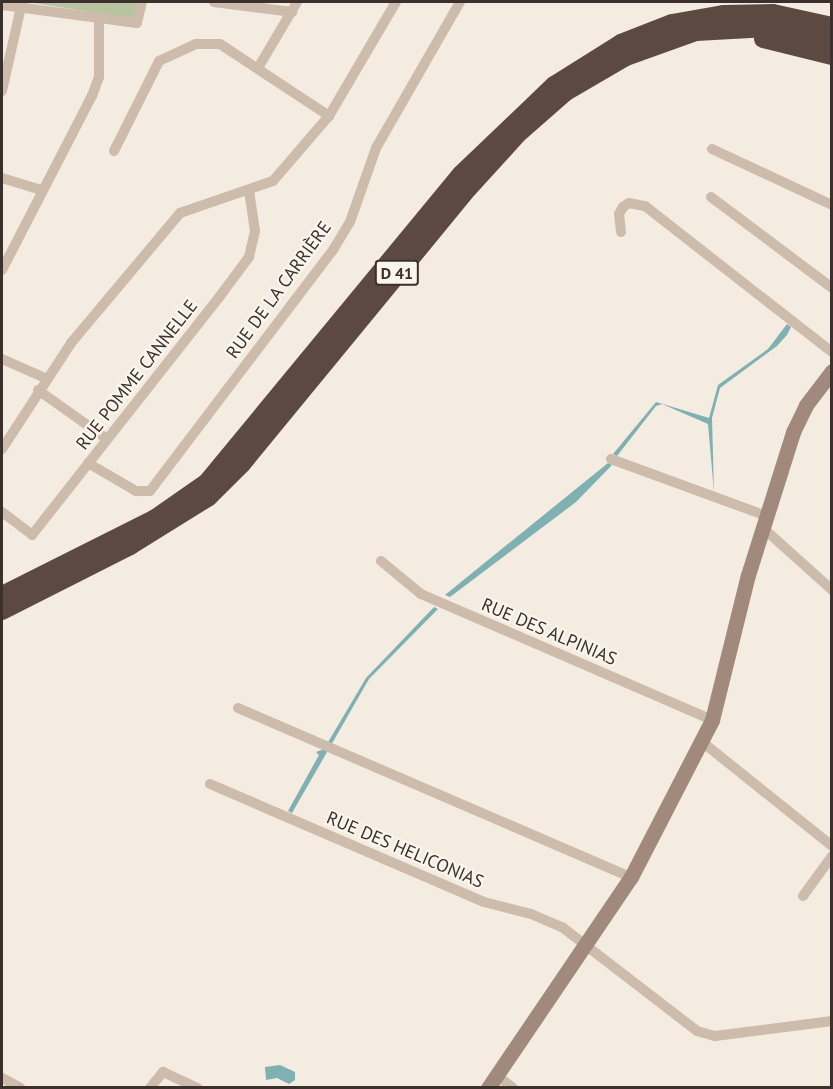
<!DOCTYPE html>
<meta charset="utf-8">
<style>
body{margin:0}
#map{position:relative;width:833px;height:1089px;overflow:hidden;background:#f4ebe1;font-family:"PT Sans",sans-serif}
div>[style]{position:absolute}
[style*='--x']{left:calc(var(--x)*1px);top:calc(var(--y)*1px);width:calc(var(--w)*1px);rotate:calc(var(--a)*1deg)}
.green>*{inset:0;background:#b8c4a0}
.water>*{inset:0;background:#7fb0b2}
.street>*{height:10px;margin:-5px;padding:0 5px;transform-origin:5px;border-radius:5px;background:#cdbbac}
.secondary>*{height:15px;margin:-7.5px;padding:0 7.5px;transform-origin:7.5px;border-radius:7.5px;background:#a18a7d}
.highway>*{height:18px;margin:-9px;padding:0 9px;transform-origin:9px;border-radius:9px;background:#5c4a42}
span{translate:-50% -50%;white-space:nowrap;text-align:center;line-height:1.15;-webkit-text-stroke:4.5px #fbf5ee;paint-order:stroke}
.shield-label span{padding:2px 4px;background:#fbf5ee;border:2px solid;border-radius:4px;-webkit-text-stroke-width:0}
.shield-label{font-size:16px;color:#3b302b;font-weight:700}
.street-label{font-size:18px;color:#3b302b}
.frame{position:absolute;inset:0;border:3px solid #3b302b;pointer-events:none}
</style>
<div id="map">
<div class="green">
<i style="clip-path:polygon(27px 2px,139px 2px,135px 19px)"></i>
</div>
<div class="water">
<i style="clip-path:polygon(787px 324px,791px 327px,787px 335px,777px 346px,720px 388px,712px 418px,714px 492px,708px 424px,662px 404px,656px 406px,617px 456px,613px 454px,656px 402px,709px 418px,718px 385px,768px 349px)"></i>
<i style="clip-path:polygon(608px 463px,612px 465px,576px 502px,450px 597px,445px 595px)"></i>
<i style="clip-path:polygon(434px 607px,438px 609px,369px 679px,292px 813px,288px 811px,319px 755px,316px 752px,324px 749px,366px 678px)"></i>
<i style="clip-path:polygon(280px 1065px,295px 1072px,295px 1080px,289px 1084px,277px 1078px,266px 1080px,265px 1067px)"></i>
</div>
<div class="street">
<i style="--x:214;--y:2;--w:79;--a:7.3"></i>
<i style="--x:2;--y:5;--w:136;--a:7.6"></i>
<i style="--x:137;--y:23;--w:22;--a:-77"></i>
<i style="--x:258;--y:68;--w:77;--a:-59.4"></i>
<i style="--x:2;--y:91;--w:91;--a:-77.3"></i>
<i style="--x:712;--y:149;--w:132;--a:25"></i>
<i style="--x:114;--y:151;--w:101;--a:-63.4"></i>
<i style="--x:159;--y:61;--w:41;--a:-24.7"></i>
<i style="--x:196;--y:44;--w:24;--a:0"></i>
<i style="--x:220;--y:44;--w:131;--a:33.4"></i>
<i style="--x:2;--y:178;--w:41;--a:17.1"></i>
<i style="--x:711;--y:197;--w:151;--a:36.9"></i>
<i style="--x:621;--y:232;--w:18;--a:-96"></i>
<i style="--x:619;--y:214;--w:8;--a:-60"></i>
<i style="--x:623;--y:207;--w:7;--a:-34"></i>
<i style="--x:629;--y:203;--w:16;--a:11"></i>
<i style="--x:645;--y:206;--w:237;--a:38"></i>
<i style="--x:2;--y:270;--w:196;--a:-62.7"></i>
<i style="--x:92;--y:96;--w:20;--a:-70"></i>
<i style="--x:99;--y:77;--w:58;--a:-90"></i>
<i style="--x:2;--y:359;--w:47;--a:23.8"></i>
<i style="--x:38;--y:390;--w:85;--a:35.4"></i>
<i style="--x:2;--y:449;--w:126;--a:-56.9"></i>
<i style="--x:71;--y:343;--w:170;--a:-50"></i>
<i style="--x:180;--y:213;--w:98;--a:-19"></i>
<i style="--x:273;--y:181;--w:86;--a:-49.3"></i>
<i style="--x:329;--y:116;--w:132;--a:-59.6"></i>
<i style="--x:611;--y:459;--w:166;--a:20.1"></i>
<i style="--x:88;--y:463;--w:56;--a:30.3"></i>
<i style="--x:136;--y:491;--w:14;--a:0"></i>
<i style="--x:150;--y:491;--w:303;--a:-52.8"></i>
<i style="--x:333;--y:250;--w:33;--a:-59"></i>
<i style="--x:350;--y:222;--w:78;--a:-70.6"></i>
<i style="--x:376;--y:148;--w:168;--a:-60.1"></i>
<i style="--x:2;--y:512;--w:38;--a:37"></i>
<i style="--x:32;--y:535;--w:304;--a:-51.8"></i>
<i style="--x:220;--y:296;--w:49;--a:-53.4"></i>
<i style="--x:249;--y:257;--w:27;--a:-77"></i>
<i style="--x:255;--y:231;--w:40;--a:-98.5"></i>
<i style="--x:763;--y:528;--w:93;--a:41.9"></i>
<i style="--x:381;--y:561;--w:52;--a:39.5"></i>
<i style="--x:421;--y:594;--w:317;--a:23.4"></i>
<i style="--x:238;--y:708;--w:428;--a:23.3"></i>
<i style="--x:701;--y:741;--w:168;--a:38.7"></i>
<i style="--x:210;--y:784;--w:298;--a:23.3"></i>
<i style="--x:484;--y:902;--w:49;--a:14.3"></i>
<i style="--x:531;--y:914;--w:34;--a:23"></i>
<i style="--x:562;--y:927;--w:170;--a:37.6"></i>
<i style="--x:697;--y:1031;--w:19;--a:16"></i>
<i style="--x:715;--y:1036;--w:118;--a:-7.3"></i>
<i style="--x:803;--y:896;--w:49;--a:-54.1"></i>
<i style="--x:496;--y:1075;--w:21;--a:37"></i>
<i style="--x:2;--y:1078;--w:21;--a:28"></i>
<i style="--x:150;--y:1088;--w:21;--a:-51"></i>
<i style="--x:163;--y:1072;--w:38;--a:25"></i>
</div>
<div class="secondary">
<i style="--x:488;--y:1088;--w:255;--a:-55.9"></i>
<i style="--x:631;--y:877;--w:177;--a:-62.7"></i>
<i style="--x:712;--y:720;--w:149;--a:-76.1"></i>
<i style="--x:748;--y:575;--w:150;--a:-72.5"></i>
<i style="--x:793;--y:432;--w:30;--a:-64"></i>
<i style="--x:806;--y:405;--w:43;--a:-52.6"></i>
</div>
<div class="highway">
<i style="--x:763;--y:39;--w:71;--a:13.8"></i>
<i style="--x:2;--y:595;--w:170;--a:-26.6"></i>
<i style="--x:154;--y:519;--w:65;--a:-34.9"></i>
<i style="--x:207;--y:482;--w:399;--a:-50.5"></i>
<i style="--x:461;--y:174;--w:129;--a:-43.7"></i>
<i style="--x:554;--y:85;--w:79;--a:-32.1"></i>
<i style="--x:621;--y:43;--w:55;--a:-21.4"></i>
<i style="--x:672;--y:23;--w:53;--a:-9.8"></i>
<i style="--x:724;--y:14;--w:49;--a:-1.2"></i>
<i style="--x:773;--y:13;--w:60;--a:12.4"></i>
<i style="--x:2;--y:611;--w:144;--a:-26.9"></i>
<i style="--x:130;--y:546;--w:93;--a:-31.8"></i>
<i style="--x:209;--y:497;--w:47;--a:-45"></i>
<i style="--x:242;--y:464;--w:356;--a:-50.6"></i>
<i style="--x:468;--y:189;--w:74;--a:-47.7"></i>
<i style="--x:518;--y:134;--w:64;--a:-41.2"></i>
<i style="--x:566;--y:92;--w:69;--a:-30.3"></i>
<i style="--x:626;--y:57;--w:74;--a:-19.7"></i>
<i style="--x:696;--y:32;--w:73;--a:-3.1"></i>
<i style="--x:769;--y:28;--w:65;--a:12.5"></i>
</div>
<div class="shield-label">
<span style="left:397px;top:273px">D 41</span>
</div>
<div class="street-label">
<span style="left:279px;top:290px;rotate:-54deg">RUE DE LA CARRIÈRE</span>
<span style="left:137px;top:375px;rotate:-52deg">RUE POMME CANNELLE</span>
<span style="left:549px;top:632px;rotate:23deg">RUE DES ALPINIAS</span>
<span style="left:405px;top:850px;rotate:23deg">RUE DES HELICONIAS</span>
</div>
<div class="frame"></div>
</div>
